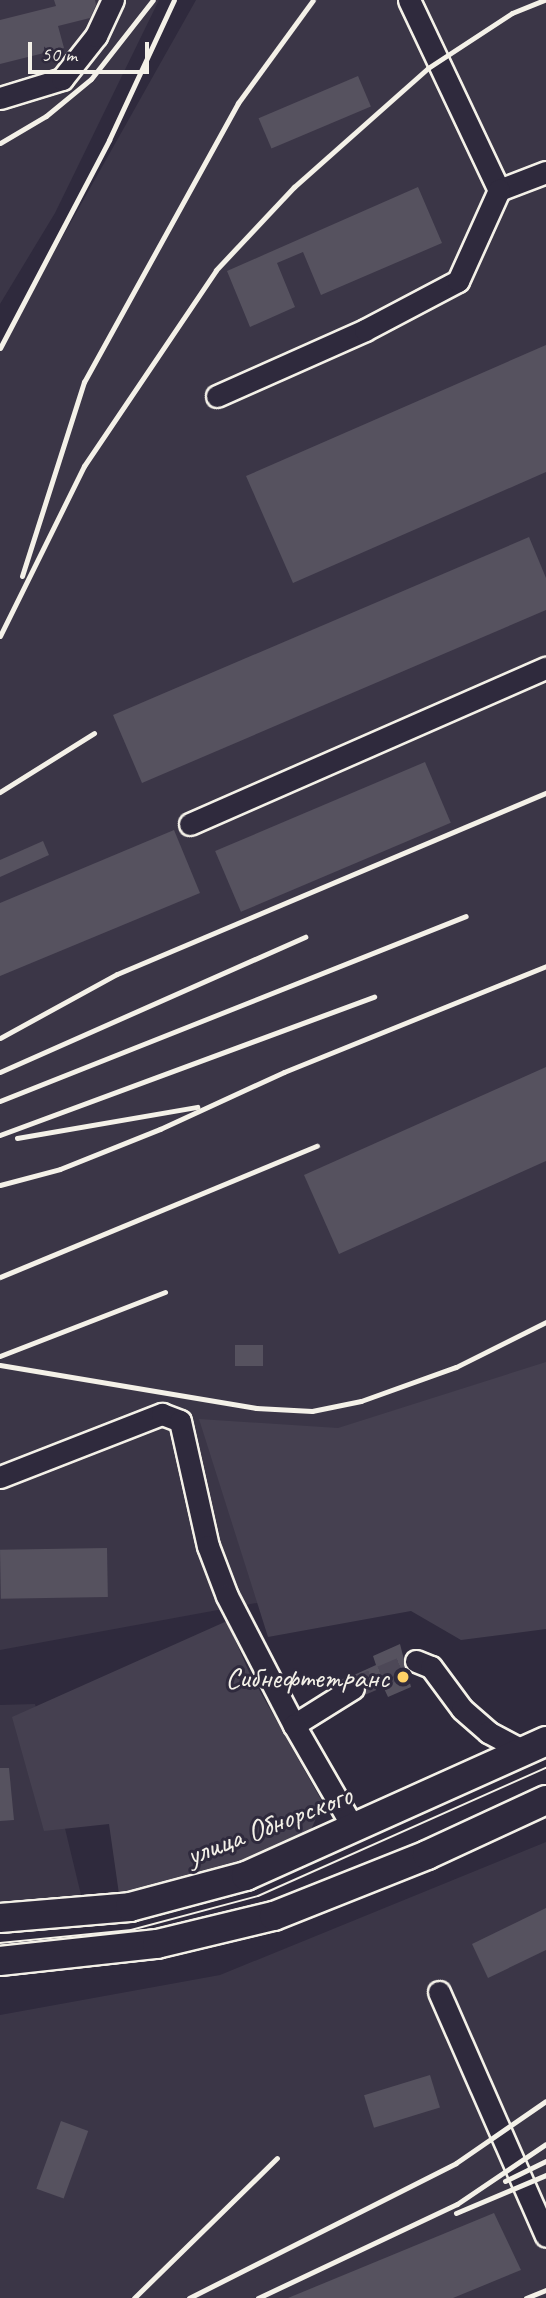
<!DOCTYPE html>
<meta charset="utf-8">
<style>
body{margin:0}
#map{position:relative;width:546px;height:2298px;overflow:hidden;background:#2f2a3d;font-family:Caveat,sans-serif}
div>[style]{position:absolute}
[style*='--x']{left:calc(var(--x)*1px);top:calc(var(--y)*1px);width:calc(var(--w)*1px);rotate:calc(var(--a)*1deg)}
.built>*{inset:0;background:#3b3647}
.green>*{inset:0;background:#454050}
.building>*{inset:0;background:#56525f;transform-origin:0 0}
.minor-tunnel>*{height:21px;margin-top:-10.5px;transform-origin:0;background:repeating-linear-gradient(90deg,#4d4857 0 21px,transparent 0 31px)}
.roads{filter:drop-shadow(2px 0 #f4f1e8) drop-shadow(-2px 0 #f4f1e8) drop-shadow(0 2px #f4f1e8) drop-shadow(0 -2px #f4f1e8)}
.minor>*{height:21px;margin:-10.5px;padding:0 10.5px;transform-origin:10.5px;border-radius:10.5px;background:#2f2a3d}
.major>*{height:28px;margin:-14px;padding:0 14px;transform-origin:14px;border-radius:14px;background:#2f2a3d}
.tram>*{height:2px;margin:-1px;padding:0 1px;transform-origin:1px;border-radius:1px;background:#f4f1e8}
.rail>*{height:5px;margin:-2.5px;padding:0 2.5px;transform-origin:2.5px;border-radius:2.5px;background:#f4f1e8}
.dots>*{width:19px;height:19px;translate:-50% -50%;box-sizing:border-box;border:4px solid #2f2a3d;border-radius:50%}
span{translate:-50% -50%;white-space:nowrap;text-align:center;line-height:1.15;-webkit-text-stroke:6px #2f2a3d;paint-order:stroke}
.poi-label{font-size:30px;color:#f4f1e8}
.right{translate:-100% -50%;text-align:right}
.street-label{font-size:30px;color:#f4f1e8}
.scale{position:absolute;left:28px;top:42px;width:121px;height:32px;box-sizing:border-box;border:4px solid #f4f1e8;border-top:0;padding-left:9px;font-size:21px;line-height:24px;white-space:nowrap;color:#f4f1e8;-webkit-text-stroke:5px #2f2a3d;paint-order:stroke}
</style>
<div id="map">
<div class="built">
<i style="clip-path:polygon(0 0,159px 0,55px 213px,0 304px)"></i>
<i style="clip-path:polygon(196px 0,546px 0,546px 1494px,273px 1600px,0 1650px,0 348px)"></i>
<i style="clip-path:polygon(35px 1704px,82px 1899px,0 1905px,0 1705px)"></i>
<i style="clip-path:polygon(546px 1842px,546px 2298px,0 2298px,0 2015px,220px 1975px)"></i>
</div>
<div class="green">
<i style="clip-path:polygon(546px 1362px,546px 1629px,461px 1640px,411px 1611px,268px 1637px,199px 1419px,338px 1428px)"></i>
<i style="clip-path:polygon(227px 1621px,249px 1672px,323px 1803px,304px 1845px,119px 1894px,109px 1824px,44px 1831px,12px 1717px)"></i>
</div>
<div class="building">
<i style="clip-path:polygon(54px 0,95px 0,96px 5px,90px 18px,58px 26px,64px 48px,0 64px,0 20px,56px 6px)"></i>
<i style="left:358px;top:76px;width:33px;height:108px;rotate:67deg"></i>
<i style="clip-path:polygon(418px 187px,442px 243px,321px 295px,303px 252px,277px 263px,295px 307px,250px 327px,227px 271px)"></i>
<i style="clip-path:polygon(546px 345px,546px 472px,293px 583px,246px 476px)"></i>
<i style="clip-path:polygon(529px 537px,546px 578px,546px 610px,142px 783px,113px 715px)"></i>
<i style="left:425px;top:762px;width:66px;height:228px;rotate:67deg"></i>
<i style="clip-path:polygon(174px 830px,200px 893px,0 976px,0 903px)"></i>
<i style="clip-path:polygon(43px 841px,49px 855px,0 877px,0 860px)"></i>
<i style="clip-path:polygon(546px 1067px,546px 1161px,339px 1254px,304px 1175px)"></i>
<i style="left:235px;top:1345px;width:28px;height:21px"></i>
<i style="left:107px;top:1548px;width:49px;height:107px;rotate:89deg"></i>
<i style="clip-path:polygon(400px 1644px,411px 1687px,388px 1697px,381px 1682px,366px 1688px,364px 1681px,354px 1675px,376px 1665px,373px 1656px)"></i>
<i style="clip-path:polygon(0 1768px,9px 1768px,14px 1820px,0 1821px)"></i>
<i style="clip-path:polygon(546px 1908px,546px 1950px,488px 1978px,472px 1944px)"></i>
<i style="left:430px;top:2075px;width:34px;height:69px;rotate:73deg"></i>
<i style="left:61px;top:2121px;width:29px;height:72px;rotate:20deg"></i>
<i style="clip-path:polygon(494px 2213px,521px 2270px,453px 2298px,288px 2298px)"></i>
</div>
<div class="minor-tunnel">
<i style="--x:353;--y:1688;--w:69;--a:-23.2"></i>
</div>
<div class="roads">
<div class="minor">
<i style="--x:409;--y:0;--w:210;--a:64.7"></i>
<i style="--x:499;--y:190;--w:50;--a:-21"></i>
<i style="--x:0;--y:98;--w:65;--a:-17"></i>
<i style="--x:62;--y:79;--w:55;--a:-51.7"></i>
<i style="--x:96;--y:36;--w:40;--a:-65"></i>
<i style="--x:217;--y:396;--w:162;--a:-24"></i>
<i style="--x:365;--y:330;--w:105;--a:-27.8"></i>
<i style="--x:458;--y:281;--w:100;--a:-65.7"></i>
<i style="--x:190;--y:824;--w:389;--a:-23.7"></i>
<i style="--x:0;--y:1477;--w:174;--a:-21.3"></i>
<i style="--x:162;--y:1414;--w:19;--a:21"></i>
<i style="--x:180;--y:1421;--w:128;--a:77.4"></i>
<i style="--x:208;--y:1546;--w:53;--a:69.2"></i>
<i style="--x:227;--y:1596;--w:145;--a:62.6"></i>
<i style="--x:416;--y:1661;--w:16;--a:22"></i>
<i style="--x:431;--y:1667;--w:52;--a:53.6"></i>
<i style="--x:462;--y:1709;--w:35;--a:41"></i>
<i style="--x:488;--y:1732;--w:40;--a:28"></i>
<i style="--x:353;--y:1688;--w:70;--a:147.9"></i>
<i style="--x:294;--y:1725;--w:120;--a:60"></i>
<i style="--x:439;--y:1992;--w:266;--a:66.3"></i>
</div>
<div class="major">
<i style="--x:0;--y:1918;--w:130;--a:-4.8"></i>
<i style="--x:130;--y:1907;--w:120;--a:-15"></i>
<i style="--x:246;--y:1876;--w:329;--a:-24.2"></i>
<i style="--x:0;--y:1961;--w:158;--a:-6.2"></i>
<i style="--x:157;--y:1944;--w:120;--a:-13.5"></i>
<i style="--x:274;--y:1916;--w:165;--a:-21.7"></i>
<i style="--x:427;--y:1855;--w:131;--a:-24.8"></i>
</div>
</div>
<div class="tram">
<i style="--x:0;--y:1943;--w:132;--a:-5.7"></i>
<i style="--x:131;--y:1930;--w:131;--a:-15"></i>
<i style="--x:258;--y:1896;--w:315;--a:-24"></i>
</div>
<div class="rail">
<i style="--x:0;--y:143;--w:53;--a:-30.4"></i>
<i style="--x:46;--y:116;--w:58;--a:-39.4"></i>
<i style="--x:91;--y:79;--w:100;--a:-51.9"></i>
<i style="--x:0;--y:348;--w:235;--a:-62.3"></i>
<i style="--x:109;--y:140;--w:154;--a:-65.1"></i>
<i style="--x:22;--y:576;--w:204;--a:-72.3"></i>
<i style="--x:84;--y:382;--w:319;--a:-61.1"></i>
<i style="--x:238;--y:103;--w:127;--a:-53.9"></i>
<i style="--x:0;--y:636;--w:190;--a:-63.7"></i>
<i style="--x:84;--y:466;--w:236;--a:-56"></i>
<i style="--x:216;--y:270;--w:114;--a:-46.8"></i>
<i style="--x:294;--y:187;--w:179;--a:-41.6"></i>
<i style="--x:428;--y:68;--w:100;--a:-33.2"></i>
<i style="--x:512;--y:13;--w:35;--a:-22"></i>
<i style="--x:0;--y:792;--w:111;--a:-32.1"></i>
<i style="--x:0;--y:1038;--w:133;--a:-28.7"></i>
<i style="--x:117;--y:974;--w:466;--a:-22.9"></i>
<i style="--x:0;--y:1072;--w:334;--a:-23.9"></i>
<i style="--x:0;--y:1101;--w:501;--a:-21.65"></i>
<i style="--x:0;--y:1135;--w:399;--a:-20.3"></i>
<i style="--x:17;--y:1138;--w:183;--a:-9.8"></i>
<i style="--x:0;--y:1185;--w:62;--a:-14.9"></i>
<i style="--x:60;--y:1169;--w:108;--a:-21.8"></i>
<i style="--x:160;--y:1129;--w:136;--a:-24.7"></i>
<i style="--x:284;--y:1072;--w:283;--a:-22"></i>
<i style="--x:0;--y:1277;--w:343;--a:-22.5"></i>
<i style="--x:0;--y:1356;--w:177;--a:-21.2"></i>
<i style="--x:0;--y:1365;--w:260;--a:9.5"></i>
<i style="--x:256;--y:1408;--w:56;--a:3.1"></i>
<i style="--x:312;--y:1411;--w:50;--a:-11.5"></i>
<i style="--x:361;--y:1401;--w:101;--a:-19.7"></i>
<i style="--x:456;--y:1367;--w:101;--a:-26.6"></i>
<i style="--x:505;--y:2181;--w:46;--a:-26"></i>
<i style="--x:456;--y:2213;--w:98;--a:-22.9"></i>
<i style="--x:134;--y:2298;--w:200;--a:-44.4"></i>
<i style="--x:189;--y:2298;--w:299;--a:-26.8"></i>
<i style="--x:456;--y:2163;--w:109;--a:-34.6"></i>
<i style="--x:258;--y:2298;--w:220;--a:-25.3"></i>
<i style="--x:457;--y:2204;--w:107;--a:-34"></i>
<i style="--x:526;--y:2298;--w:22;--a:-22"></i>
</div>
<div class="dots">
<i style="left:403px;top:1677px;background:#ffd166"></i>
</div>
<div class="poi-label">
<span class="right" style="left:389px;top:1677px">Сибнефтетранс</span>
</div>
<div class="street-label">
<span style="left:269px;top:1825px;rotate:-21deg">улица Обнорского</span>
</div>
<div class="scale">50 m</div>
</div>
